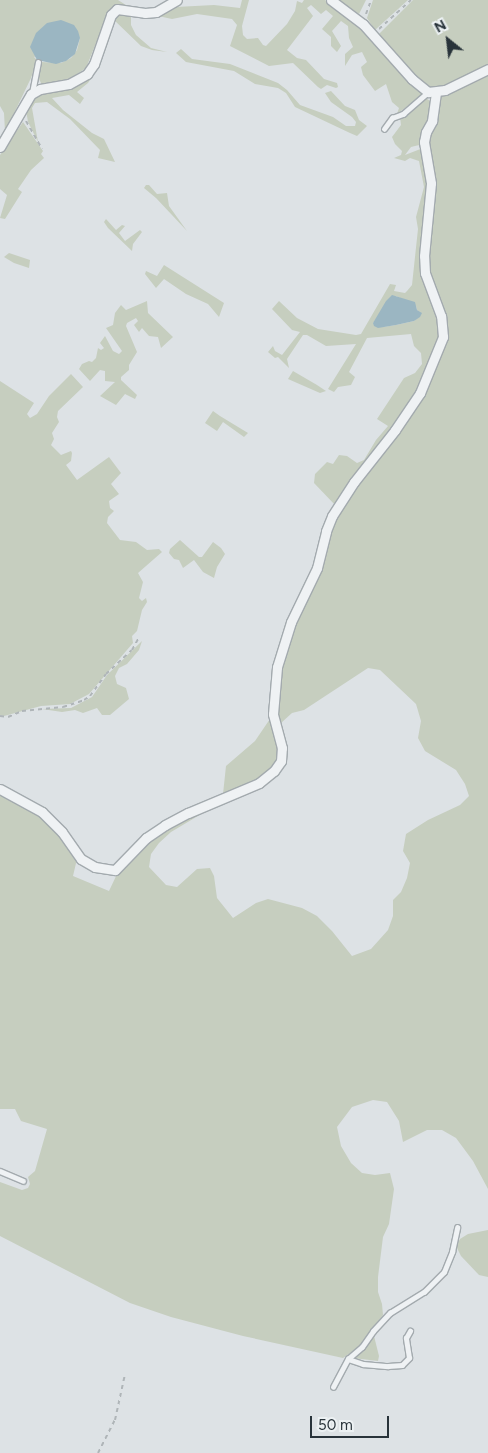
<!DOCTYPE html>
<style>
body{margin:0}
#map{position:relative;width:488px;height:1453px;overflow:hidden;background:#dde2e5;font-family:Figtree,sans-serif}
div>[style]{position:absolute}
[style*='--x']{left:calc(var(--x)*1px);top:calc(var(--y)*1px);width:calc(var(--w)*1px);rotate:calc(var(--a)*1deg)}
.green>*{inset:0;background:#c6cebf}
.water>*{inset:0;background:#9bb6c2}
.path>*{height:2px;margin-top:-1px;transform-origin:0;background:repeating-linear-gradient(90deg,#afb5b8 0 4px,transparent 0 8px)}
.roads{filter:drop-shadow(1px 0 #a3aaae) drop-shadow(-1px 0 #a3aaae) drop-shadow(0 1px #a3aaae) drop-shadow(0 -1px #a3aaae)}
.lane>*{height:4.5px;margin:-2.25px;padding:0 2.25px;transform-origin:2.25px;border-radius:2.25px;background:#eff2f4}
.street>*{height:9px;margin:-4.5px;padding:0 4.5px;transform-origin:4.5px;border-radius:4.5px;background:#eff2f4}
span{translate:-50% -50%;white-space:nowrap;text-align:center;line-height:1.15;-webkit-text-stroke:4px #ecf1f3;paint-order:stroke}
.north{position:absolute;left:423px;top:15px;width:50px;height:50px;-webkit-text-stroke:4px #ecf1f3;paint-order:stroke;rotate:331deg;font-size:14px;font-weight:700;line-height:20px;text-align:center;color:#28333a}
.north::after{content:'';display:block;margin:auto;width:18px;height:22px;background:#28333a;clip-path:polygon(50% 0,100% 100%,50% 72%,0 100%)}
.scale{position:absolute;left:310px;top:1416px;width:79px;height:22px;box-sizing:border-box;border:2px solid #28333a;border-top:0;padding-left:6px;font-size:15px;line-height:18px;white-space:nowrap;color:#28333a;-webkit-text-stroke:4px #ecf1f3;paint-order:stroke}
</style>
<div id="map">
<div class="green">
<i style="clip-path:polygon(0 0,118px 0,129px 7px,119px 5px,109px 11px,86px 68px,71px 78px,42px 85px,38px 77px,41px 62px,61px 63px,71px 58px,77px 50px,80px 38px,34px 57px,37px 60px,31px 78px,5px 132px,4px 113px,0 106px)"></i>
<i style="clip-path:polygon(242px 0,249px 0,242px 26px,243px 35px,247px 39px,258px 38px,263px 45px,266px 46px,287px 24px,295px 11px,297px 1px,302px 3px,304px 0,325px 0,357px 22px,420px 90px,422px 95px,397px 114px,399px 108px,392px 102px,386px 84px,375px 91px,363px 75px,361px 67px,367px 62px,362px 52px,352px 55px,345px 66px,345px 54px,353px 47px,349px 38px,348px 26px,341px 21px,332px 31px,341px 46px,337px 52px,331px 46px,331px 37px,322px 29px,333px 16px,326px 10px,321px 14px,311px 5px,307px 8px,313px 16px,287px 50px,297px 58px,306px 60px,324px 79px,337px 83px,338px 87px,336px 88px,327px 85px,321px 89px,318px 87px,293px 63px,269px 66px,230px 46px,237px 25px,232px 19px,197px 14px,172px 19px,158px 16px,176px 7px,214px 5px,240px 8px)"></i>
<i style="clip-path:polygon(337px 0,366px 0,359px 14px)"></i>
<i style="clip-path:polygon(373px 0,408px 0,375px 30px,367px 18px)"></i>
<i style="clip-path:polygon(413px 0,488px 0,488px 67px,439px 89px,433px 90px,422px 84px,378px 35px)"></i>
<i style="clip-path:polygon(118px 15px,131px 15px,131px 25px,136px 35px,151px 48px,167px 52px,152px 50px,141px 46px,113px 19px)"></i>
<i style="clip-path:polygon(181px 49px,192px 59px,230px 64px,278px 83px,287px 90px,300px 105px,333px 117px,346px 126px,355px 126px,356px 122px,352px 117px,331px 102px,325px 93px,331px 91px,345px 106px,355px 110px,359px 120px,367px 126px,357px 136px,350px 133px,295px 107px,286px 93px,278px 88px,255px 84px,234px 71px,186px 62px,176px 53px)"></i>
<i style="clip-path:polygon(488px 73px,488px 1189px,473px 1161px,456px 1138px,442px 1130px,427px 1130px,403px 1142px,399px 1121px,387px 1102px,373px 1100px,352px 1107px,337px 1127px,341px 1146px,351px 1163px,362px 1173px,375px 1175px,390px 1173px,394px 1189px,389px 1224px,383px 1237px,378px 1277px,378px 1292px,382px 1304px,383px 1315px,359px 1347px,343px 1358px,243px 1336px,171px 1317px,130px 1303px,0 1236px,0 1182px,22px 1190px,28px 1188px,30px 1184px,28px 1177px,35px 1171px,47px 1129px,21px 1121px,15px 1109px,0 1109px,0 792px,40px 814px,59px 832px,77px 859px,73px 876px,109px 891px,118px 872px,148px 840px,167px 827px,213px 807px,171px 832px,159px 843px,151px 854px,149px 867px,166px 885px,177px 887px,197px 869px,210px 868px,214px 876px,217px 898px,233px 918px,256px 903px,268px 899px,302px 908px,317px 916px,332px 931px,352px 956px,371px 949px,388px 930px,393px 916px,393px 900px,401px 892px,407px 878px,410px 863px,403px 851px,406px 834px,428px 820px,460px 805px,469px 796px,465px 784px,456px 770px,425px 751px,418px 738px,421px 721px,416px 704px,380px 670px,368px 668px,304px 710px,292px 713px,281px 723px,277px 714px,279px 667px,328px 532px,344px 501px,397px 431px,445px 338px,427px 273px,432px 198px,427px 143px,439px 101px,442px 96px)"></i>
<i style="clip-path:polygon(88px 79px,90px 80px,88px 83px,77px 92px,84px 98px,80px 104px,69px 95px,52px 98px,63px 110px,92px 133px,104px 139px,115px 162px,98px 158px,100px 150px,70px 119px,47px 102px,35px 103px,32px 108px,38px 142px,28px 122px,26px 110px,32px 98px,73px 86px)"></i>
<i style="clip-path:polygon(evenodd,426px 98px,430px 101px,431px 105px,423px 144px,411px 147px,405px 155px,423px 148px,429px 183px,422px 238px,440px 337px,418px 392px,336px 506px,314px 483px,315px 474px,327px 462px,333px 464px,339px 455px,347px 456px,357px 463px,364px 460px,376px 440px,388px 426px,377px 419px,404px 378px,415px 373px,422px 364px,421px 353px,414px 346px,411px 334px,367px 338px,349px 372px,355px 377px,351px 385px,338px 387px,334px 392px,328px 389px,356px 344px,326px 346px,307px 335px,303px 335px,287px 359px,289px 368px,278px 357px,275px 358px,268px 352px,273px 346px,275px 351px,282px 355px,300px 332px,292px 330px,272px 309px,279px 301px,297px 318px,318px 329px,356px 335px,361px 334px,390px 284px,396px 285px,394px 291px,405px 293px,407px 291px,412px 285px,418px 229px,416px 217px,424px 187px,419px 161px,410px 158px,405px 161px,394px 158px,401px 155px,402px 151px,395px 144px,392px 137px,401px 125px,400px 117px,426px 98px,396px 296px,416px 306px,417px 310px,421px 313px,414px 321px,396px 325px,383px 327px,373px 323px,396px 296px)"></i>
<i style="clip-path:polygon(23px 122px,43px 151px,41px 154px,44px 158px,31px 170px,18px 189px,22px 192px,5px 219px,0 218px,7px 195px,0 189px,0 155px)"></i>
<i style="clip-path:polygon(146px 185px,149px 185px,157px 194px,167px 193px,169px 206px,187px 231px,156px 198px,144px 188px)"></i>
<i style="clip-path:polygon(106px 219px,116px 230px,122px 225px,125px 226px,119px 233px,125px 241px,140px 230px,142px 232px,133px 244px,132px 251px,108px 228px,104px 222px)"></i>
<i style="clip-path:polygon(9px 253px,30px 260px,29px 268px,14px 263px,4px 257px)"></i>
<i style="clip-path:polygon(164px 265px,224px 303px,219px 317px,208px 304px,186px 294px,164px 279px,156px 288px,145px 274px,146px 271px,157px 276px)"></i>
<i style="clip-path:polygon(147px 301px,148px 313px,173px 337px,161px 348px,158px 337px,149px 336px,142px 328px,139px 332px,134px 325px,138px 321px,136px 318px,127px 323px,126px 326px,137px 352px,129px 365px,129px 370px,121px 377px,121px 380px,137px 395px,135px 399px,125px 394px,116px 405px,100px 396px,115px 382px,105px 381px,105px 371px,100px 370px,90px 381px,79px 369px,82px 364px,89px 361px,92px 362px,96px 358px,98px 348px,101px 350px,104px 348px,100px 343px,105px 336px,113px 351px,119px 354px,122px 351px,106px 328px,113px 325px,115px 313px,121px 305px,126px 310px)"></i>
<i style="clip-path:polygon(293px 371px,317px 385px,326px 391px,320px 393px,288px 379px)"></i>
<i style="clip-path:polygon(71px 374px,83px 387px,58px 411px,57px 417px,59px 422px,52px 433px,54px 439px,51px 445px,61px 455px,71px 451px,72px 453px,71px 461px,66px 465px,77px 480px,109px 457px,121px 473px,111px 484px,119px 494px,109px 501px,110px 508px,114px 511px,108px 517px,107px 523px,120px 540px,136px 542px,147px 550px,159px 549px,162px 552px,138px 573px,143px 582px,139px 598px,142px 601px,146px 598px,147px 602px,142px 610px,137px 631px,132px 636px,133px 643px,89px 694px,70px 704px,41px 706px,4px 716px,0 715px,0 381px,34px 403px,27px 414px,30px 418px,37px 414px,49px 396px)"></i>
<i style="clip-path:polygon(213px 411px,220px 416px,248px 433px,244px 437px,223px 422px,217px 431px,205px 423px)"></i>
<i style="clip-path:polygon(180px 540px,199px 557px,202px 557px,213px 542px,221px 548px,225px 554px,217px 567px,214px 578px,203px 572px,194px 560px,183px 568px,179px 560px,174px 559px,169px 553px,170px 549px)"></i>
<i style="clip-path:polygon(142px 641px,139px 650px,127px 664px,119px 668px,115px 676px,117px 684px,126px 688px,129px 699px,110px 715px,102px 715px,97px 708px,83px 713px,75px 710px,62px 712px,42px 709px,71px 708px,92px 697px,107px 675px)"></i>
<i style="clip-path:polygon(272px 716px,280px 748px,279px 760px,258px 781px,223px 794px,226px 766px,255px 741px)"></i>
<i style="clip-path:polygon(488px 1230px,488px 1277px,479px 1275px,461px 1256px,456px 1246px,460px 1239px,468px 1234px)"></i>
<i style="clip-path:polygon(374px 1336px,379px 1356px,378px 1361px,353px 1358px)"></i>
</div>
<div class="water">
<i style="clip-path:polygon(61px 20px,74px 25px,78px 31px,80px 38px,75px 54px,66px 61px,56px 64px,37px 60px,30px 47px,36px 33px,47px 23px)"></i>
<i style="clip-path:polygon(392px 295px,415px 302px,417px 310px,422px 313px,420px 317px,414px 321px,396px 325px,378px 328px,374px 326px,373px 323px,386px 301px)"></i>
</div>
<div class="path">
<i style="--x:366;--y:14;--w:15;--a:-70"></i>
<i style="--x:379;--y:29;--w:43;--a:-42.2"></i>
<i style="--x:26;--y:121;--w:32;--a:60"></i>
<i style="--x:0;--y:716;--w:8;--a:7"></i>
<i style="--x:8;--y:717;--w:15;--a:-23"></i>
<i style="--x:22;--y:711;--w:41;--a:-5.6"></i>
<i style="--x:63;--y:707;--w:22;--a:-18"></i>
<i style="--x:84;--y:700;--w:7;--a:-34"></i>
<i style="--x:90;--y:696;--w:27;--a:-54"></i>
<i style="--x:106;--y:674;--w:35;--a:-43"></i>
<i style="--x:132;--y:650;--w:13;--a:-61"></i>
<i style="--x:98;--y:1453;--w:37;--a:-63"></i>
<i style="--x:115;--y:1420;--w:47;--a:-77.7"></i>
</div>
<div class="roads">
<div class="lane">
<i style="--x:32;--y:93;--w:31;--a:-79"></i>
<i style="--x:384;--y:129;--w:14;--a:-54"></i>
<i style="--x:392;--y:118;--w:12;--a:-20"></i>
<i style="--x:403;--y:114;--w:33;--a:-41"></i>
<i style="--x:0;--y:1171;--w:25;--a:23"></i>
<i style="--x:348;--y:1359;--w:16;--a:18"></i>
<i style="--x:363;--y:1364;--w:25;--a:5"></i>
<i style="--x:388;--y:1366;--w:14;--a:-4"></i>
<i style="--x:402;--y:1365;--w:10;--a:-45"></i>
<i style="--x:409;--y:1358;--w:20;--a:-99"></i>
<i style="--x:406;--y:1338;--w:8;--a:-60"></i>
<i style="--x:333;--y:1387;--w:32;--a:-62"></i>
<i style="--x:348;--y:1359;--w:18;--a:-41"></i>
<i style="--x:362;--y:1347;--w:19;--a:-55"></i>
<i style="--x:373;--y:1331;--w:25;--a:-47"></i>
<i style="--x:390;--y:1313;--w:40;--a:-32"></i>
<i style="--x:424;--y:1292;--w:28;--a:-45"></i>
<i style="--x:444;--y:1272;--w:22;--a:-68"></i>
<i style="--x:452;--y:1252;--w:25;--a:-78"></i>
</div>
<div class="street">
<i style="--x:331;--y:0;--w:40;--a:37"></i>
<i style="--x:363;--y:24;--w:74;--a:48.3"></i>
<i style="--x:412;--y:79;--w:21;--a:39"></i>
<i style="--x:428;--y:92;--w:17;--a:-7"></i>
<i style="--x:445;--y:90;--w:48;--a:-26"></i>
<i style="--x:0;--y:147;--w:61;--a:-59.7"></i>
<i style="--x:31;--y:94;--w:10;--a:-29"></i>
<i style="--x:40;--y:89;--w:29;--a:-10"></i>
<i style="--x:69;--y:84;--w:21;--a:-29"></i>
<i style="--x:87;--y:74;--w:12;--a:-55"></i>
<i style="--x:94;--y:64;--w:52;--a:-70.9"></i>
<i style="--x:111;--y:15;--w:8;--a:-45"></i>
<i style="--x:117;--y:9;--w:28;--a:8"></i>
<i style="--x:145;--y:13;--w:11;--a:-5"></i>
<i style="--x:156;--y:12;--w:24;--a:-30"></i>
<i style="--x:0;--y:789;--w:48;--a:28.7"></i>
<i style="--x:42;--y:812;--w:28;--a:45"></i>
<i style="--x:62;--y:832;--w:33;--a:55"></i>
<i style="--x:81;--y:859;--w:16;--a:30"></i>
<i style="--x:95;--y:867;--w:20;--a:9"></i>
<i style="--x:115;--y:870;--w:45;--a:-45.9"></i>
<i style="--x:146;--y:838;--w:23;--a:-34"></i>
<i style="--x:165;--y:825;--w:26;--a:-28"></i>
<i style="--x:188;--y:813;--w:77;--a:-22.9"></i>
<i style="--x:259;--y:783;--w:19;--a:-39"></i>
<i style="--x:274;--y:771;--w:12;--a:-55"></i>
<i style="--x:281;--y:761;--w:13;--a:-86"></i>
<i style="--x:282;--y:748;--w:35;--a:-105"></i>
<i style="--x:273;--y:714;--w:47;--a:-85.1"></i>
<i style="--x:277;--y:667;--w:47;--a:-72.7"></i>
<i style="--x:291;--y:622;--w:60;--a:-64.3"></i>
<i style="--x:317;--y:568;--w:38;--a:-76"></i>
<i style="--x:326;--y:531;--w:16;--a:-68"></i>
<i style="--x:332;--y:516;--w:40;--a:-57.1"></i>
<i style="--x:354;--y:482;--w:66;--a:-51.7"></i>
<i style="--x:395;--y:430;--w:45;--a:-56"></i>
<i style="--x:420;--y:393;--w:61;--a:-67.7"></i>
<i style="--x:443;--y:337;--w:21;--a:-95"></i>
<i style="--x:441;--y:316;--w:46;--a:-110.4"></i>
<i style="--x:425;--y:273;--w:17;--a:-93"></i>
<i style="--x:424;--y:256;--w:73;--a:-84.5"></i>
<i style="--x:431;--y:183;--w:42;--a:-99.7"></i>
<i style="--x:424;--y:142;--w:10;--a:-79"></i>
<i style="--x:426;--y:132;--w:13;--a:-61"></i>
<i style="--x:432;--y:121;--w:28;--a:-82"></i>
</div>
</div>
<div class="north">N</div>
<div class="scale">50 m</div>
</div>
